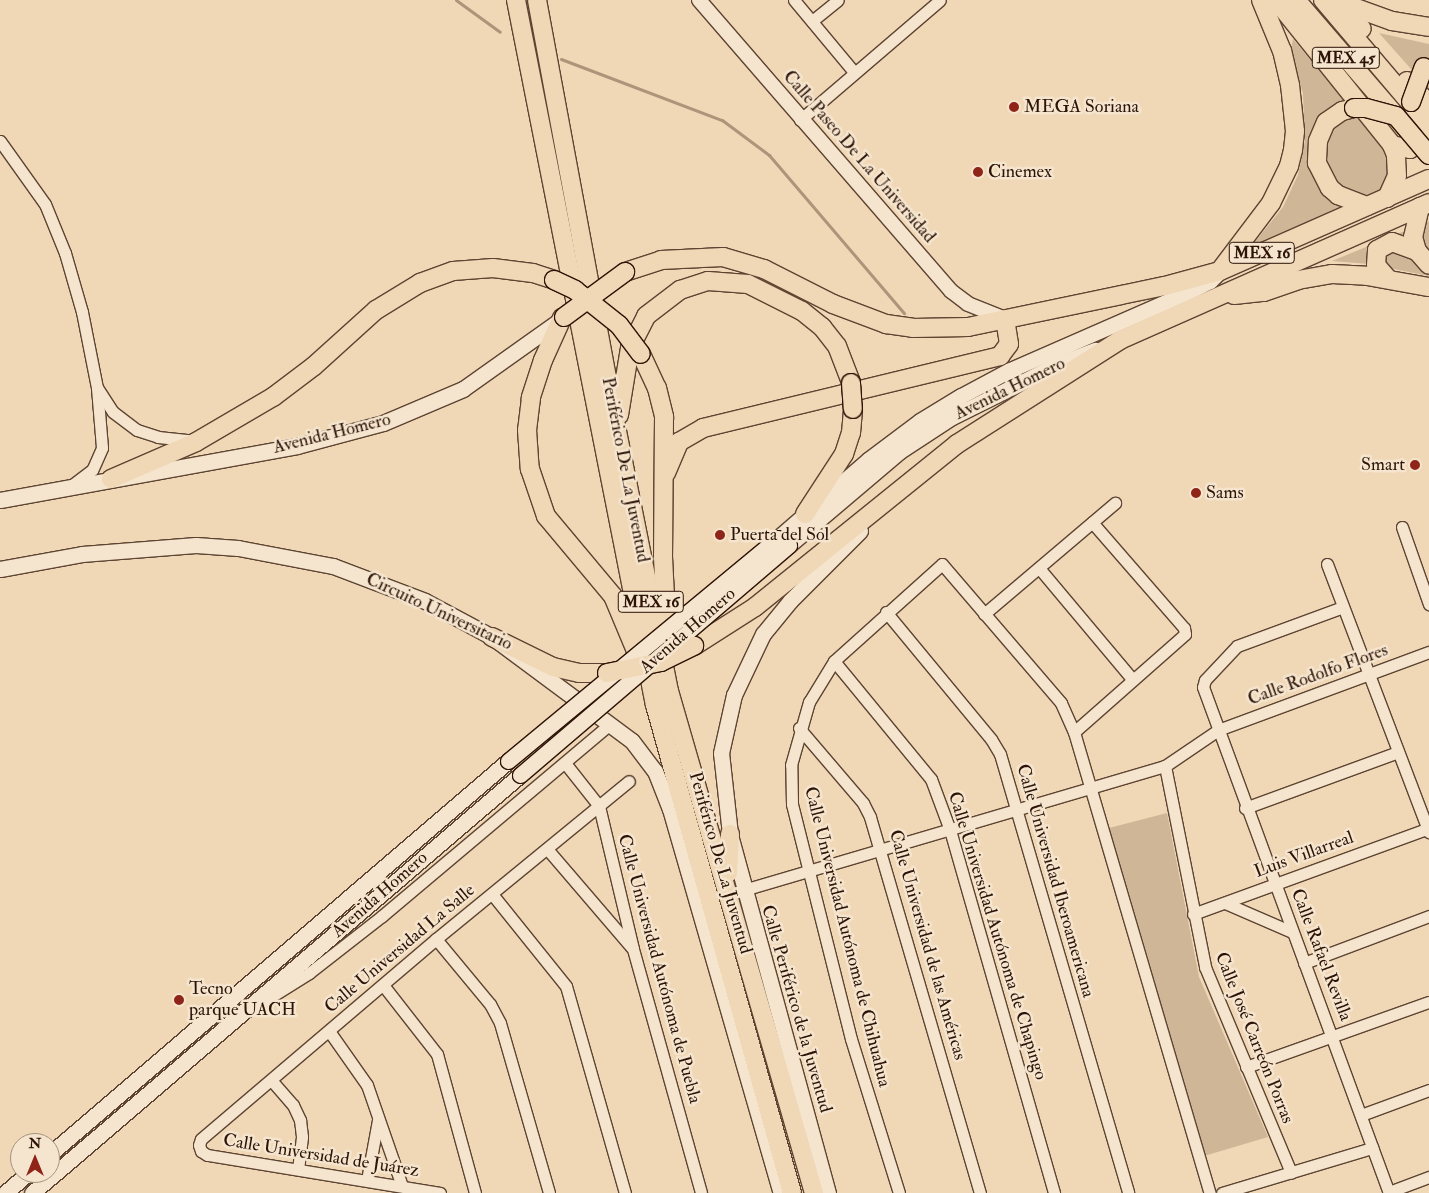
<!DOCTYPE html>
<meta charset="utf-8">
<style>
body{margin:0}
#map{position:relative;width:1429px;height:1193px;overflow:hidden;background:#f0d7b5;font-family:"IM FELL Double Pica",serif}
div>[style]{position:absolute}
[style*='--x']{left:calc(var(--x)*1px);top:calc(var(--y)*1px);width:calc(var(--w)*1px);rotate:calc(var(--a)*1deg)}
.green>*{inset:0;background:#cfb697}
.stream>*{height:3px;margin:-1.5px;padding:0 1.5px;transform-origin:1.5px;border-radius:1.5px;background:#ad947a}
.roads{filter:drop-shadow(1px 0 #5d4432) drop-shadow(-1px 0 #5d4432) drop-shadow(0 1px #5d4432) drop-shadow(0 -1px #5d4432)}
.minor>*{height:11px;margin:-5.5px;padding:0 5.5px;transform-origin:5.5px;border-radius:5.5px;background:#f5e5cf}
.tertiary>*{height:14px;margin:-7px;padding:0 7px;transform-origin:7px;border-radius:7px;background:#f5e5cf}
.secondary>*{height:15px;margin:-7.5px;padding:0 7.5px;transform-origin:7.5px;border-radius:7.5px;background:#f5e5cf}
.primary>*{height:18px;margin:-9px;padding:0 9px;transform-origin:9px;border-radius:9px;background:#f0d7b5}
.trunk>*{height:18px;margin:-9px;padding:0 9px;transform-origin:9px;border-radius:9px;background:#f0d7b5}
.bridges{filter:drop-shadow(1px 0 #2c1306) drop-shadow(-1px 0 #2c1306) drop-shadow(0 1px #2c1306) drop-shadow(0 -1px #2c1306)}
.secondary-bridge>*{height:15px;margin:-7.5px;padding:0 7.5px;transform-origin:7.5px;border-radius:7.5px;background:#f5e5cf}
.primary-bridge>*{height:18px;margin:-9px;padding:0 9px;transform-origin:9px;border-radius:9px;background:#f0d7b5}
.trunk-bridge>*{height:18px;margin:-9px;padding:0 9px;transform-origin:9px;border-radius:9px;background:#f0d7b5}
.dots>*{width:14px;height:14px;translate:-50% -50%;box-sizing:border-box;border:2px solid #f5e5cf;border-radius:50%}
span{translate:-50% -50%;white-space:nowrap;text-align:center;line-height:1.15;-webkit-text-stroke:5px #f5e5cf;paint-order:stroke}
.shield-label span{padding:1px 4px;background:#f5e5cf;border:1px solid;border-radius:4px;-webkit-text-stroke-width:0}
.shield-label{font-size:16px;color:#2c1306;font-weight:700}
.poi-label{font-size:18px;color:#2c1306}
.left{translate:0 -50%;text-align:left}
.right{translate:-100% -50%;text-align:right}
.street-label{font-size:18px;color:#2c1306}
.north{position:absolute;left:10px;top:1133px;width:50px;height:50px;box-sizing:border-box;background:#f5e5cf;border:1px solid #a5917f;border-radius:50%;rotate:0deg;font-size:14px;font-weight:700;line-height:20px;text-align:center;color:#2c1306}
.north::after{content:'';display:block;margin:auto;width:18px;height:22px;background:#8f2418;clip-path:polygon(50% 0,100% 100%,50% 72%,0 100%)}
</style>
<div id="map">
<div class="green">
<i style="clip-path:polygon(1379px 33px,1429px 44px,1429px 89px,1419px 78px)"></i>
<i style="clip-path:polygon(1293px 39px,1409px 178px,1251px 247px,1283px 207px,1298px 175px,1305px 141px,1303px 94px,1291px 49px)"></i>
<i style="clip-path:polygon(1429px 221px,1429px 276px,1369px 264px,1332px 261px)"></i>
<i style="clip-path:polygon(1167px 813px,1199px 977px,1268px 1137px,1204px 1156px,1109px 828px)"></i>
</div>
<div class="stream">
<i style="--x:456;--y:0;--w:54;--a:36"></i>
<i style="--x:561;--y:59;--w:172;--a:20.8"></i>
<i style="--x:722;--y:120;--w:59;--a:36.7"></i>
<i style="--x:769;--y:155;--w:208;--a:49.5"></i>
</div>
<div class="roads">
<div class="minor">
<i style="--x:794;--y:0;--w:94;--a:50.2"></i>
<i style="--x:812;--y:21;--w:33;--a:-39"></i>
<i style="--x:800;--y:120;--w:184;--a:-40.6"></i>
<i style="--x:0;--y:141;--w:77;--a:54.5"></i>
<i style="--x:45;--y:204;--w:53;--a:67.8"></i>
<i style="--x:65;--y:253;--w:61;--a:73.9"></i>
<i style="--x:82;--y:312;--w:77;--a:78.8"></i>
<i style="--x:97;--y:388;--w:60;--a:85.2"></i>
<i style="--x:102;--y:448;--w:24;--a:114"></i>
<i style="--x:92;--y:470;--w:26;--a:143"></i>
<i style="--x:98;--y:389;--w:27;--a:57"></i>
<i style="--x:113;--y:412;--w:30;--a:37"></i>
<i style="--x:137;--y:430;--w:22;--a:18"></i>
<i style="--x:158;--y:437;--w:36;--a:6"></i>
<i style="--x:1402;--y:527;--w:82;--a:70.7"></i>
<i style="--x:1327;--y:564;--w:287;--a:69.2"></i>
<i style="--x:1039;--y:568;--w:146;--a:50"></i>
<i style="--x:1343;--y:607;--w:113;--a:159.8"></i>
<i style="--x:1237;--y:646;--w:47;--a:133.3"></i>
<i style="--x:1205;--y:680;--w:7;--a:106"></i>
<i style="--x:1203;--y:687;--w:539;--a:69.82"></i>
<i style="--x:886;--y:612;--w:165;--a:50.4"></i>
<i style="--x:991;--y:739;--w:17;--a:59"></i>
<i style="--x:1000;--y:754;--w:457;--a:73.7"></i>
<i style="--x:984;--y:614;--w:172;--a:-40.3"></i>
<i style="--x:834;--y:661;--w:153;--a:50.6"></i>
<i style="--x:931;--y:779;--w:54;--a:69.6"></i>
<i style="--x:950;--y:830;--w:378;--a:74"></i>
<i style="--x:799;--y:728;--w:99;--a:49.5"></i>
<i style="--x:863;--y:803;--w:16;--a:63"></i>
<i style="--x:870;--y:817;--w:392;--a:73.7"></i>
<i style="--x:1074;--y:732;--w:148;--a:-41.4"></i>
<i style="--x:1185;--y:634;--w:6;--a:-99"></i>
<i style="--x:1184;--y:628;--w:140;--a:-131"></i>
<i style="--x:565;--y:763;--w:55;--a:51.7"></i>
<i style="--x:599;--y:806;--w:147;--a:76.6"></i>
<i style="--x:633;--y:949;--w:253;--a:74.4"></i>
<i style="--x:1165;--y:766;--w:205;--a:78.7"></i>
<i style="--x:1205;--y:967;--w:223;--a:67.3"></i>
<i style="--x:1245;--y:808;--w:163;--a:-20.1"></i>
<i style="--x:548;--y:850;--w:128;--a:49.4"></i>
<i style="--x:492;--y:894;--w:118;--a:51.2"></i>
<i style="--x:566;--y:986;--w:215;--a:74.1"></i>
<i style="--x:730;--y:894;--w:453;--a:-16.4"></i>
<i style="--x:1165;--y:766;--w:64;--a:-34.2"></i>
<i style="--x:1218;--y:730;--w:225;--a:-20.3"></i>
<i style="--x:1225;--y:903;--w:73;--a:23.4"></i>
<i style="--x:1193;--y:914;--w:251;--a:-20"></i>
<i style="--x:436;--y:939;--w:85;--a:50.3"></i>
<i style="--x:490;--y:1004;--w:21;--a:62"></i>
<i style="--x:500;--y:1023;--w:177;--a:73.9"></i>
<i style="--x:1304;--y:963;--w:134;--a:-20.6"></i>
<i style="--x:383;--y:985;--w:88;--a:52"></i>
<i style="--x:437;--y:1054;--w:144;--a:74.7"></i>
<i style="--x:261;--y:1003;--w:57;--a:-32"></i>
<i style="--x:309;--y:973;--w:93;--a:-38"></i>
<i style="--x:382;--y:916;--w:298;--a:-40.1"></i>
<i style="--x:329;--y:1031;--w:66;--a:54.9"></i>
<i style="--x:367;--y:1085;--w:107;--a:70.9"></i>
<i style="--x:1246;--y:1067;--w:194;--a:-19.6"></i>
<i style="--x:272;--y:1081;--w:32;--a:49"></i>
<i style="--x:293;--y:1105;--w:17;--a:65"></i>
<i style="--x:300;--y:1120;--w:17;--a:83"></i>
<i style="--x:302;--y:1137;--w:32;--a:97"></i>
<i style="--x:1361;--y:1115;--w:72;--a:-20.2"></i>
<i style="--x:367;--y:1180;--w:61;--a:-79.6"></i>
<i style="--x:1389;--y:1192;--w:43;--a:-20.6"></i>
<i style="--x:440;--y:1193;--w:236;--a:-170.7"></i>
<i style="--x:207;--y:1155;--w:7;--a:-146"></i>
<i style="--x:201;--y:1151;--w:6;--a:-108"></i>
<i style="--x:199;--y:1145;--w:6;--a:-72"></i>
<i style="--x:201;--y:1139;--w:309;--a:-40.4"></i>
<i style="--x:436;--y:939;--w:249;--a:-39.3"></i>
<i style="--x:899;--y:1193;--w:161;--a:-107.3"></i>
<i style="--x:851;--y:1039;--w:242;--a:-104.1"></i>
<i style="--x:792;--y:804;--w:39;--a:-91"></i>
<i style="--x:791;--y:765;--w:66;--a:-74.1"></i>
<i style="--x:809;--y:702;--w:48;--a:-58.6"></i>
<i style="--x:834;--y:661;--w:145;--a:-41.9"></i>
<i style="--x:942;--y:564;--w:183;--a:49.4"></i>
<i style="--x:1061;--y:703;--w:32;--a:66"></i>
<i style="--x:1074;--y:732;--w:481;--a:73.6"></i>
<i style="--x:1222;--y:1193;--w:157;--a:-16.7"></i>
</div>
<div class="tertiary">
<i style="--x:699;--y:0;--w:385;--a:49.1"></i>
<i style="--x:951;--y:291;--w:21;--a:37"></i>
<i style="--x:968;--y:304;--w:40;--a:22"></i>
</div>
<div class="secondary">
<i style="--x:0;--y:500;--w:302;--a:-10.3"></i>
<i style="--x:297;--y:446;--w:89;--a:-15"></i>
<i style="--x:383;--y:423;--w:87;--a:-23"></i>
<i style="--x:463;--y:389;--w:123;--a:-35.4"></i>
<i style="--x:778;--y:538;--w:119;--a:-40.9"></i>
<i style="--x:868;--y:460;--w:65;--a:-36.9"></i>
<i style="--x:920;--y:421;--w:48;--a:-31.4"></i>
<i style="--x:961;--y:396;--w:55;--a:-28"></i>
<i style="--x:1010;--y:370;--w:192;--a:-23.6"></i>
<i style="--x:1186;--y:293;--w:27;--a:-27"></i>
<i style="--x:1210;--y:281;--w:13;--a:-45"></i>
<i style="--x:789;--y:545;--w:145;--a:-40.3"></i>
<i style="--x:900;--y:451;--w:62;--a:-33.2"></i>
<i style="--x:952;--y:417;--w:119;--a:-26.6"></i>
<i style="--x:1058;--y:364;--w:40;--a:-21"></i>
<i style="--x:0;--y:569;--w:83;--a:-10.4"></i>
<i style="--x:82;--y:554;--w:114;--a:-4.5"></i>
<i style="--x:196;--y:545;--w:42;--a:4.1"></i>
<i style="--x:238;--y:548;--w:97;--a:10.7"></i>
<i style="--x:333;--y:566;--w:98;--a:20.8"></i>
<i style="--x:425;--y:601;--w:76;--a:28.2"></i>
<i style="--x:492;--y:637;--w:174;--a:36.6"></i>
<i style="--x:632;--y:741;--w:38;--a:53"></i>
<i style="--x:655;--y:771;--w:41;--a:68.5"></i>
<i style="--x:670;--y:809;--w:400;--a:73.9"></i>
<i style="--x:50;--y:1154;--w:604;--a:-40.63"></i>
<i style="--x:5;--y:1193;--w:30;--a:-41"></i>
<i style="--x:32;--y:1193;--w:643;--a:-40.58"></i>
<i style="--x:828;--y:1193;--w:372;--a:-105.3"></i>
<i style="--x:730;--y:834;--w:81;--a:-96.3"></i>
<i style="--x:721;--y:753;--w:59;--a:-77.4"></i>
<i style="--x:734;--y:695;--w:68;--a:-64.6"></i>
<i style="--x:763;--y:634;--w:43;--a:-50.7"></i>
<i style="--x:790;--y:601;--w:99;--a:-45"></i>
</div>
<div class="primary">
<i style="--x:1276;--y:0;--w:186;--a:51.3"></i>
<i style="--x:1392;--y:145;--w:18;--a:13"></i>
<i style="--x:1410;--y:149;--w:23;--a:-34"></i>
<i style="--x:1296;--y:0;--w:153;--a:49.2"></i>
<i style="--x:1323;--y:0;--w:164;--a:49.7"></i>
<i style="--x:1340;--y:0;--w:36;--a:53"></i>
<i style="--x:1342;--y:3;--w:53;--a:19.8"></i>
<i style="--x:1392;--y:21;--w:37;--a:9"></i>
<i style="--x:1407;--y:81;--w:32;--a:46"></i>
<i style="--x:1354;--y:108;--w:12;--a:166"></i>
<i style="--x:1342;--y:111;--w:19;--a:145"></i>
<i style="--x:1326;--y:122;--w:21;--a:113"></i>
<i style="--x:1318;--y:141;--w:22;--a:93"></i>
<i style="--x:1317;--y:163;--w:28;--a:63"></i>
<i style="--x:1330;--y:188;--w:11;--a:41"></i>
<i style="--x:1338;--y:195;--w:31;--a:21"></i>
<i style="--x:1387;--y:198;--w:24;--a:-66"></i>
<i style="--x:1397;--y:176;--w:21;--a:-93"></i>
<i style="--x:1396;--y:155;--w:11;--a:-112"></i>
<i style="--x:1420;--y:207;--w:31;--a:103"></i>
<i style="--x:1413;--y:237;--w:15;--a:74"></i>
<i style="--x:1417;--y:251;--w:18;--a:49"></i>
<i style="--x:1222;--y:268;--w:81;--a:-53"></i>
<i style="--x:1271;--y:203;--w:41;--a:-64.1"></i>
<i style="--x:1289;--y:166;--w:16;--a:-76"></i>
<i style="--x:1293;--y:150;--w:19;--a:-84"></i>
<i style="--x:1295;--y:131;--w:46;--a:-96.2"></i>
<i style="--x:1290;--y:85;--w:35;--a:-103"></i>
<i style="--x:1282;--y:51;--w:55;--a:-112.4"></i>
<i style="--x:625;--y:272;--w:38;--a:-18"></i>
<i style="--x:661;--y:260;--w:62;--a:-2.8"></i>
<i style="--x:723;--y:257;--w:43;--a:16.3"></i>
<i style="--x:764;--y:269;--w:77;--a:26.9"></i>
<i style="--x:833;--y:304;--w:57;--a:20.7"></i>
<i style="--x:886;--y:324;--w:27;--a:8"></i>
<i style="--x:913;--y:328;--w:55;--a:-1"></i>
<i style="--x:968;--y:327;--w:201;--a:-11.8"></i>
<i style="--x:1165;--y:286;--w:57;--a:-15.3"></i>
<i style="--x:1220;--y:271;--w:228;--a:-23.8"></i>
<i style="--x:1388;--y:279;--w:18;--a:-131"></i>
<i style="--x:1376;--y:265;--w:15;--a:-86"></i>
<i style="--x:1377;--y:250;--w:17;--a:-28"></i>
<i style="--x:1392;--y:242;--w:27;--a:20"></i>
<i style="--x:1234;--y:295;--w:30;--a:-6"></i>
<i style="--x:1264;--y:292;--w:36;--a:-19"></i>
<i style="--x:1298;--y:280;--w:35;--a:-10"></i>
<i style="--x:1332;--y:274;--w:35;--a:3"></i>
<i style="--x:1367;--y:276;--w:63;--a:10.1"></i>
<i style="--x:492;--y:637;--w:68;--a:26.2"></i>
<i style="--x:553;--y:667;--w:27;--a:13"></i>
<i style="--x:579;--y:673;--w:28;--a:0"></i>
<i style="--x:694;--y:646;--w:72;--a:-32.6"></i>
<i style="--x:755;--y:607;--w:260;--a:-38.9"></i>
<i style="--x:957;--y:444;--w:193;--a:-32.5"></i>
<i style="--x:1120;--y:340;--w:338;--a:-23.9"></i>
</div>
<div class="trunk">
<i style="--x:516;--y:0;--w:719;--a:78.85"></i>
<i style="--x:655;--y:705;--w:507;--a:74.32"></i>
<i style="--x:537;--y:0;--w:438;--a:79.5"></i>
<i style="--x:617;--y:431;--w:265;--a:78.7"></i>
<i style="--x:669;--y:691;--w:523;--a:73.89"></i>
<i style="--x:562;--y:318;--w:46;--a:114.3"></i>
<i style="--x:543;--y:360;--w:40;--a:108"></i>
<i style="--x:531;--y:398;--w:32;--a:97"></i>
<i style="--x:527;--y:430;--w:39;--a:86"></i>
<i style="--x:530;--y:469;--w:50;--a:71.2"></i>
<i style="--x:546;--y:516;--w:104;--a:50.1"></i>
<i style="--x:613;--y:596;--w:60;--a:67.3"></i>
<i style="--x:641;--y:354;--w:38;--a:65"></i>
<i style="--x:657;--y:388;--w:30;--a:76"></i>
<i style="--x:664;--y:417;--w:140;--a:90.4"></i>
<i style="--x:663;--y:557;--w:78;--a:87.1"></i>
<i style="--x:619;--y:415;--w:68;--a:-80.7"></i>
<i style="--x:630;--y:348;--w:36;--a:-63"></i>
<i style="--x:646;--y:316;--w:43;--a:-37.4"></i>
<i style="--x:680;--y:290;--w:29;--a:-18"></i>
<i style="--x:708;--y:281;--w:40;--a:4.3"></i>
<i style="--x:748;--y:284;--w:60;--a:26.6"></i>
<i style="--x:802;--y:311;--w:26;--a:39"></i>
<i style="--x:822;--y:327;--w:24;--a:52"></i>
<i style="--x:837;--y:346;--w:40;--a:69"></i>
<i style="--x:666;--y:473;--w:34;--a:-67"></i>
<i style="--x:679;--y:442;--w:28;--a:-30"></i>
<i style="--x:703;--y:428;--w:306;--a:-13.6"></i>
<i style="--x:1000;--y:356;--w:15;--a:-53"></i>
<i style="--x:1009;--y:344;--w:25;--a:-99"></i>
<i style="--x:111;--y:479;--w:93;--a:-23.5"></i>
<i style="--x:196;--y:442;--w:89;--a:-30.3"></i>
<i style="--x:273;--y:397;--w:51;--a:-37.1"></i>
<i style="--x:314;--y:366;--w:84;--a:-42.1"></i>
<i style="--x:376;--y:310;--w:52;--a:-31.5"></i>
<i style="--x:420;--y:283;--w:35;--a:-20"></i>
<i style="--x:453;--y:271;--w:40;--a:-4.3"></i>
<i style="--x:493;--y:268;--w:40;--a:7.1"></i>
<i style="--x:533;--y:273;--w:22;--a:18"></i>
<i style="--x:805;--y:514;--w:72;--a:-57"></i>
<i style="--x:844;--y:454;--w:22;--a:-72"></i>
<i style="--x:851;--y:433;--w:24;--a:-85"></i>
<i style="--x:728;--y:873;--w:39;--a:-87"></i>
</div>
</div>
<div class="bridges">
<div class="secondary-bridge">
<i style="--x:508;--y:761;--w:350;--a:-39.6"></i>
<i style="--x:520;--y:775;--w:354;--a:-40.5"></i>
</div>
<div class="primary-bridge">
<i style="--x:1411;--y:102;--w:37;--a:-70"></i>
<i style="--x:1354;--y:108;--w:12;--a:0"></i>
<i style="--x:1366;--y:108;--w:31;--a:15"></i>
<i style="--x:1396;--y:116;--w:51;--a:49.8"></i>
<i style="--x:564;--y:317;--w:76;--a:-36.4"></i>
<i style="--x:607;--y:673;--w:55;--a:-11.5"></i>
<i style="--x:661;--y:662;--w:37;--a:-26"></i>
</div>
<div class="trunk-bridge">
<i style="--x:554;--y:280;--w:23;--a:25"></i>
<i style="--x:575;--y:290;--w:56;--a:38.5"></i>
<i style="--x:619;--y:325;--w:36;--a:53"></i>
<i style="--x:851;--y:383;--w:26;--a:86"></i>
</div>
</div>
<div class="dots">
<i style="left:1014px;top:107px;background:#8f2418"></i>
<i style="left:978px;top:172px;background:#8f2418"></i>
<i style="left:1415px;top:465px;background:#8f2418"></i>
<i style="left:1196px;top:493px;background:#8f2418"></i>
<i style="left:720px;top:535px;background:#8f2418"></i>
<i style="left:179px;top:1000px;background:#8f2418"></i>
</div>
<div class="shield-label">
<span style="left:1346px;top:58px">MEX 45</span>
<span style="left:1262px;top:253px">MEX 16</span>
<span style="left:651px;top:602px">MEX 16</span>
</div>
<div class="poi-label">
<span class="left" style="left:1024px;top:107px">MEGA Soriana</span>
<span class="left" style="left:988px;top:172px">Cinemex</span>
<span class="right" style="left:1405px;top:465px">Smart</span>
<span class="left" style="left:1206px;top:493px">Sams</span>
<span class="left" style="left:730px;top:535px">Puerta del Sol</span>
<span class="left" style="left:189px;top:1000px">Tecno<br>parque UACH</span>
</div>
<div class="street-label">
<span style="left:859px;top:157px;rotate:49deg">Calle Paseo De La Universidad</span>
<span style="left:1010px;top:389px;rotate:-26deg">Avenida Homero</span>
<span style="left:332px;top:434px;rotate:-14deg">Avenida Homero</span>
<span style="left:625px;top:470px;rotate:79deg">Periférico De La Juventud</span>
<span style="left:439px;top:612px;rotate:25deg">Circuito Universitario</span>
<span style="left:688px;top:631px;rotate:-41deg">Avenida Homero</span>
<span style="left:1318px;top:675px;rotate:-20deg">Calle Rodolfo Flores</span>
<span style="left:1304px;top:855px;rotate:-20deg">Luis Villarreal</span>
<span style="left:720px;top:863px;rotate:74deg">Periférico De La Juventud</span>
<span style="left:1055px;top:881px;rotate:74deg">Calle Universidad Iberoamericana</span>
<span style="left:380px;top:895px;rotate:-41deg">Avenida Homero</span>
<span style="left:997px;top:936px;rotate:73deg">Calle Universidad Autónoma de Chapingo</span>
<span style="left:847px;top:937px;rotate:76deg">Calle Universidad Autónoma de Chihuahua</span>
<span style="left:927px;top:945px;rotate:74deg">Calle Universidad de las Américas</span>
<span style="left:400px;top:949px;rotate:-40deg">Calle Universidad La Salle</span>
<span style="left:1321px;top:955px;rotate:69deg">Calle Rafael Revilla</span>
<span style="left:659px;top:969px;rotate:75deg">Calle Universidad Autónoma de Puebla</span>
<span style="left:796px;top:1009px;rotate:74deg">Calle Periférico de la Juventud</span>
<span style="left:1254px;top:1038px;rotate:68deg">Calle José Carreón Porras</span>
<span style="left:321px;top:1156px;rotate:9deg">Calle Universidad de Juárez</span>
</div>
<div class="north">N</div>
</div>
